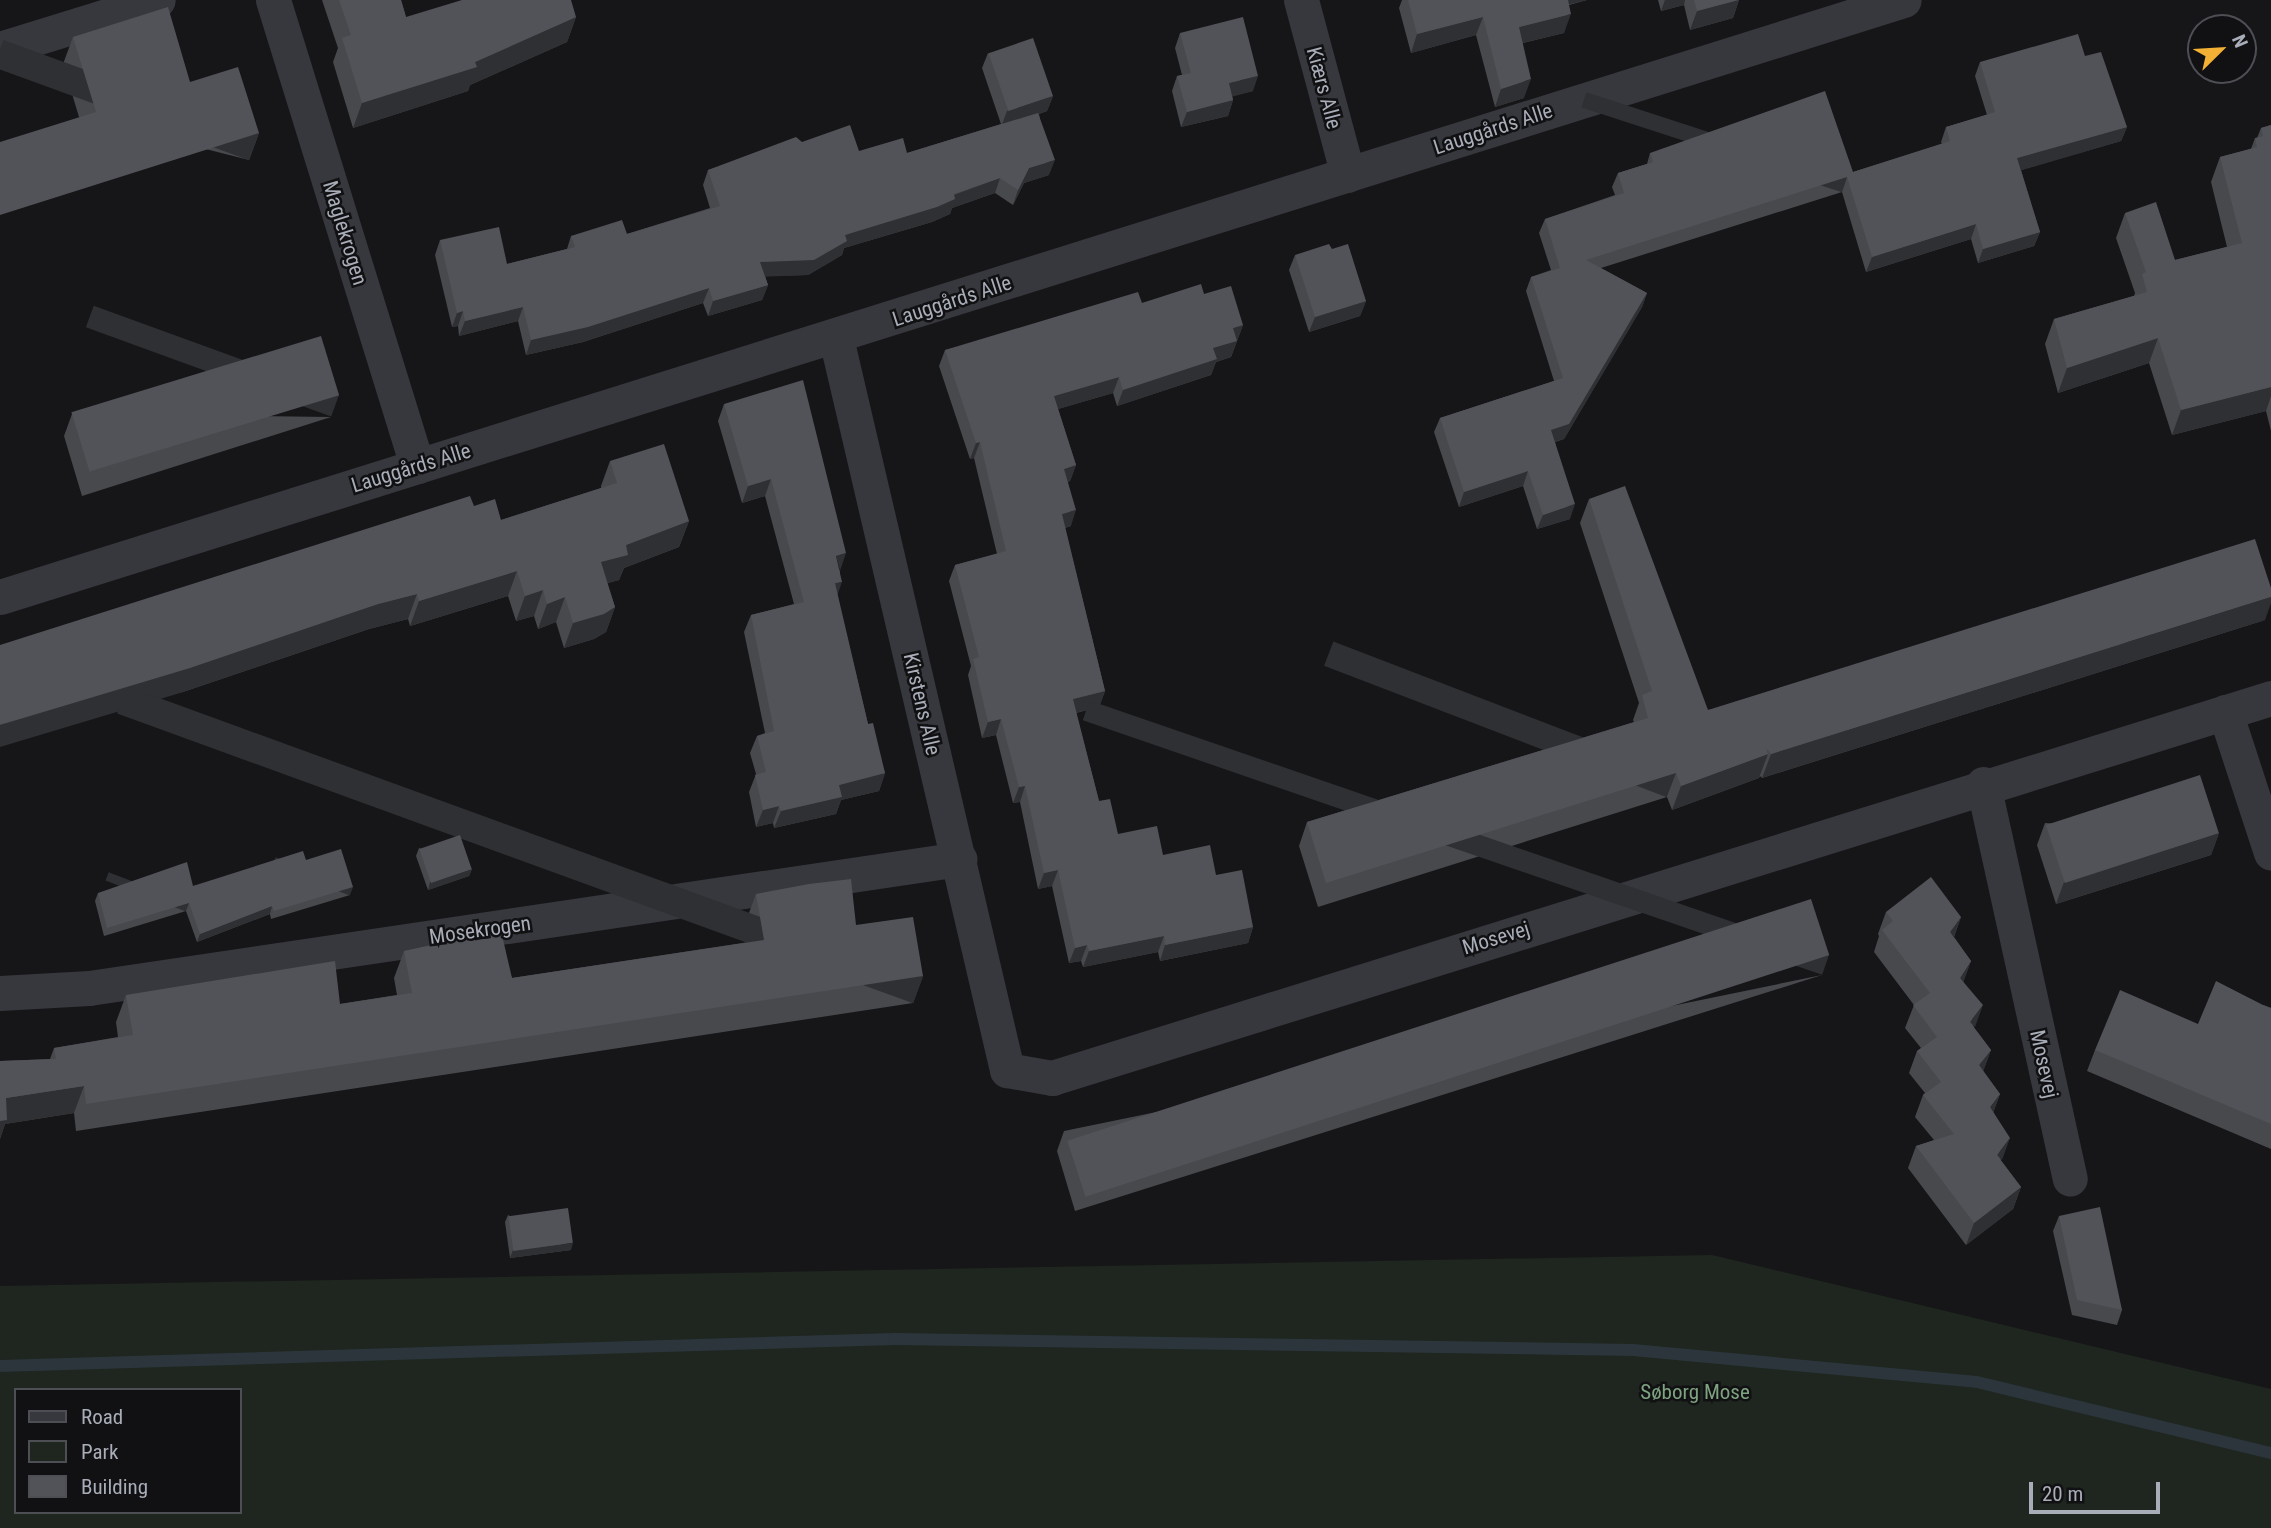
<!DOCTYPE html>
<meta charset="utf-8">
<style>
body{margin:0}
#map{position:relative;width:2271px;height:1528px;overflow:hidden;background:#161618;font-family:"Roboto Condensed",sans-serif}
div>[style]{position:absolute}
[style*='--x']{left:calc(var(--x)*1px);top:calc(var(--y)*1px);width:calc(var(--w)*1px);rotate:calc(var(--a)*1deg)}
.green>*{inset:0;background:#1e261f}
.stream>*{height:12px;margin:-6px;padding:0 6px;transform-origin:6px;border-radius:6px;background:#2c353c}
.street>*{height:35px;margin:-17.5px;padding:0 17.5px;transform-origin:17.5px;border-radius:17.5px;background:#37383d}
.wall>*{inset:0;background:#47494d}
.shaded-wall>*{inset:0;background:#2f3033;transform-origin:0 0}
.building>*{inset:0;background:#525359;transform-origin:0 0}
span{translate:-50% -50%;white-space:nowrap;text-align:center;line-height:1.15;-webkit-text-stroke:5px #111113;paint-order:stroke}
.street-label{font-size:21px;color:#a8adb8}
.park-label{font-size:21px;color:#7fa381}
.legend{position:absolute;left:14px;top:1388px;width:228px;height:126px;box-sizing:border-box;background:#111113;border:2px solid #4d4f55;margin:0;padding:9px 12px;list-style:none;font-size:21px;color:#a8adb8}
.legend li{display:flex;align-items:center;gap:14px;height:35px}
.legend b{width:35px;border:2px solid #4d4f55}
.north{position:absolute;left:2187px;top:14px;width:70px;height:70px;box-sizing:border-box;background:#111113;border:2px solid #4d4f55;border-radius:50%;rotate:66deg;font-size:19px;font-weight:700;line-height:28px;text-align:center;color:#a8adb8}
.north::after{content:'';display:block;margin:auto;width:24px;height:32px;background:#f2b134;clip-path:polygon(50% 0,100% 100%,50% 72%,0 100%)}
.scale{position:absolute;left:2029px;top:1482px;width:131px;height:32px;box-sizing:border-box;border:4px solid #a8adb8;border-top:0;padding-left:9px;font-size:21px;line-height:24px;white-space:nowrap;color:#a8adb8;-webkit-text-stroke:5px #111113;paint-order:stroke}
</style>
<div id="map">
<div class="green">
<i style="clip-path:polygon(evenodd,1712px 1255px,2271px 1389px,2271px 1528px,0 1528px,0 1286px,1712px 1255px,16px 1390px,240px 1390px,240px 1512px,16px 1512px,16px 1390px)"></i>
</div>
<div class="stream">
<i style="--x:0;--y:1366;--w:895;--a:-1.73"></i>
<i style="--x:895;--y:1339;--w:738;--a:0.85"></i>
<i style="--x:1633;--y:1350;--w:345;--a:5.3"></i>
<i style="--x:1977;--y:1382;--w:302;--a:13.6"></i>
</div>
<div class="street">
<i style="--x:273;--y:0;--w:488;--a:72.8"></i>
<i style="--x:1301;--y:0;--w:181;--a:75"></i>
<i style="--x:0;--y:49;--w:165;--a:-17.2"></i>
<i style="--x:836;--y:338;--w:752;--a:76.85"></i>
<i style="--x:1007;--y:1070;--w:46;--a:10.1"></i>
<i style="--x:1052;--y:1078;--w:1277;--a:-17.31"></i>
<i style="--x:0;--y:597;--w:1995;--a:-17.41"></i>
<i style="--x:2225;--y:712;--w:148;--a:71.9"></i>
<i style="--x:1983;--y:784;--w:404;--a:77.6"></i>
<i style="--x:0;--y:993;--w:89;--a:-3.2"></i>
<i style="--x:89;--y:988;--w:880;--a:-8.43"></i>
</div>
<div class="wall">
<i style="clip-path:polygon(322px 0,401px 0,406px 17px,576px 17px,567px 42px,470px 85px,468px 91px,353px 128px,333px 62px,338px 48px)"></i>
<i style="clip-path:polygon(1402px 0,1587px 0,1569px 5px,1564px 33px,1523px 43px,1524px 98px,1495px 107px,1476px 35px,1411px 53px,1399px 8px)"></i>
<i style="clip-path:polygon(1658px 0,1739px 0,1733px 18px,1690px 30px,1684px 5px,1661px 11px)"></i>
<i style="clip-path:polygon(1180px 33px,1253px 91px,1232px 96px,1233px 100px,1228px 116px,1181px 127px,1172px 91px,1177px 76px,1182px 75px,1175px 48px)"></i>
<i style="clip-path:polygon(73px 37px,190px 82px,259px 133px,249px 160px,79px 117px,63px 64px)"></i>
<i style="clip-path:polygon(988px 53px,1053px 96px,1047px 111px,1039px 114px,1049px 175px,1024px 183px,1013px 205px,995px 193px,952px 208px,950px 214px,932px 222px,844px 248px,842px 255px,808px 275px,765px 276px,768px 285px,762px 300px,708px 316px,703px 303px,583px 342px,526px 355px,518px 321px,459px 336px,458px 326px,452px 327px,435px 255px,440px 240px,507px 264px,567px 249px,571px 236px,627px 234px,710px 208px,703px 185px,708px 170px,802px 142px,859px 151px,907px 153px,1001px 124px,982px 68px)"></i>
<i style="clip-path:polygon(2085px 56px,2127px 127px,2121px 141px,2021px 170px,2040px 232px,2034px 246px,1978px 263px,1971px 239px,1866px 272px,1842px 192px,1601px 268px,1647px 293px,1642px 307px,1564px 439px,1555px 442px,1570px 519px,1537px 529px,1523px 486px,1459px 507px,1434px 432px,1440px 418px,1554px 381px,1526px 291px,1531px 277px,1551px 270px,1539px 233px,1545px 219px,1615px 195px,1612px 187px,1618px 173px,1647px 164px,1650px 153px,1853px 172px,1942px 144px,1941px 142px,1946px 127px,1987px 115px,1975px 76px,1980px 62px)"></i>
<i style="clip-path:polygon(2271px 125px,2271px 431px,2266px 411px,2172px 435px,2149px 363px,2058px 393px,2045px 344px,2054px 319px,2134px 296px,2135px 293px,2116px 238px,2125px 213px,2175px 260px,2227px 247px,2211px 182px,2220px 157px,2251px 149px,2255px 138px,2257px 138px,2261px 128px)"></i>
<i style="clip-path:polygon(1295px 255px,1366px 301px,1360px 316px,1309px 332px,1289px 270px)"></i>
<i style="clip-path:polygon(1204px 294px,1243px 325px,1231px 357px,1216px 362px,1211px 375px,1117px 406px,1113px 393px,1058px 409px,1076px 465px,1070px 481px,1068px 482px,1071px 526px,1065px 528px,1105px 691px,1099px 707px,1076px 713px,1099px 801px,1118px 834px,1163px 855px,1216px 875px,1253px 927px,1248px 943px,1160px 961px,1158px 952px,1083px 967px,1081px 961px,1069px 963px,1052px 886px,1038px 889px,1020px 802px,1013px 803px,996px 735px,982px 738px,968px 675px,971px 666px,949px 581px,955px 565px,997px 554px,974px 458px,970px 459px,939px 366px,945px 350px,1142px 303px)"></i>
<i style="clip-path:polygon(724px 404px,840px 571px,837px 595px,868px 724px,885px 773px,879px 791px,841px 800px,836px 814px,774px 828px,773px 823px,756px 827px,749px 792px,756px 774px,750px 753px,757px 736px,765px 733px,744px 632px,751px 615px,794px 604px,765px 496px,742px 503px,718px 421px)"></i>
<i style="clip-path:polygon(72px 414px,331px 417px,82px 496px,64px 436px)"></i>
<i style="clip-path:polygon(610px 461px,689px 521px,679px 547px,624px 568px,619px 580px,607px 583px,615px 607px,606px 632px,594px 639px,564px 648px,556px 622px,538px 629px,534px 616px,516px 621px,508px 596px,410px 626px,408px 619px,369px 629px,180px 693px,474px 506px,501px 520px,601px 488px,601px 486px)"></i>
<i style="clip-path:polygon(1589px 499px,1708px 710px,2265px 620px,1762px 778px,1760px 776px,1759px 778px,1672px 810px,1667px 797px,1318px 907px,1299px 846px,1307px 822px,1634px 722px,1633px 720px,1639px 703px,1580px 523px)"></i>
<i style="clip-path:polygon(2045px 823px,2219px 833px,2211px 855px,2056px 904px,2037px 845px)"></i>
<i style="clip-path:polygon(419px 848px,472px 869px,469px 876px,428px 890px,416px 856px)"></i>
<i style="clip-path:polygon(306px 860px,350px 895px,271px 919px,270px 914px,197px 942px,186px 911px,104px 936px,95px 901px,98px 893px,193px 886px)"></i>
<i style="clip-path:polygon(756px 894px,856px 925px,923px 976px,913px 1003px,76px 1131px,74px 1113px,5px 1124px,0 1139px,0 1061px,50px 1059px,54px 1048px,118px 1037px,116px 1022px,126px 995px,340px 1004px,397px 995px,394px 978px,404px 951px,495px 937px,512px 978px,749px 942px,746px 921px)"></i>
<i style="clip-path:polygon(1886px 912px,1961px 917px,1954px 937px,1971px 961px,1963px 982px,1974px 1028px,1991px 1050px,1983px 1071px,2000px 1094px,1993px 1113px,2001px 1161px,2021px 1187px,2013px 1209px,1966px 1245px,1908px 1168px,1916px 1146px,1934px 1140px,1915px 1117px,1923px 1095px,1925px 1093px,1909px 1073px,1917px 1051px,1921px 1048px,1905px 1028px,1914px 1005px,1874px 952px,1879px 936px,1878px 934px)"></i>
<i style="clip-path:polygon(1822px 975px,1075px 1211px,1057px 1151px,1064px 1131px)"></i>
<i style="clip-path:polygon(2263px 1005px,2271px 1008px,2271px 1149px,2087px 1071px,2095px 1050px,2198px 1024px)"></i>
<i style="clip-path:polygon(508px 1215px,571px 1250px,510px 1258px,505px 1222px)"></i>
<i style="clip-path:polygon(2059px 1216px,2122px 1310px,2117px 1325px,2072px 1315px,2053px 1231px)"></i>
</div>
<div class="shaded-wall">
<i style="clip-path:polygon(1560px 0,1587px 0,1558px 7px)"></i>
<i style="clip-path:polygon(1665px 0,1685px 0,1684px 5px,1661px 11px)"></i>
<i style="clip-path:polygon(1739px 0,1733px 18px,1690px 30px,1697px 11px)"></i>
<i style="clip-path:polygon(1571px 14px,1564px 33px,1513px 45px,1519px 27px)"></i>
<i style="clip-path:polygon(576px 17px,567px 42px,470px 85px,468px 91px,353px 128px,362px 103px,475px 62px)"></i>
<i style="clip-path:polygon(1483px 17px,1476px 35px,1411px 53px,1417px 34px)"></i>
<i style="clip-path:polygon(1258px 76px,1253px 91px,1224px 99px,1229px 83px)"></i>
<i style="clip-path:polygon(1531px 79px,1524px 98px,1495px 107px,1501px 89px)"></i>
<i style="clip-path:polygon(1053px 96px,1047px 111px,1001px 127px,1007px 111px)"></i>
<i style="clip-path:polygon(1233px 100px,1228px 116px,1181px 127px,1187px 112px)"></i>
<i style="clip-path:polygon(2127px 127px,2121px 141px,2012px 173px,2017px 158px)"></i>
<i style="left:259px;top:133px;width:29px;height:272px;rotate:110deg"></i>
<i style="clip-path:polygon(1055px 160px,1049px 175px,1024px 183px,1013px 205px,1018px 190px,1029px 168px)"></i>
<i style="left:1847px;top:177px;width:16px;height:274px;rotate:108deg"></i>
<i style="clip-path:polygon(1000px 178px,995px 193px,952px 208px,950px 214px,932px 222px,844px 248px,842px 255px,808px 275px,755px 277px,760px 262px,845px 235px)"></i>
<i style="clip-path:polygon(1976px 224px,1971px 239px,1866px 272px,1872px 257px)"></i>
<i style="clip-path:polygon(2040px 232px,2034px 246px,1978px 263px,1983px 249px)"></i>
<i style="clip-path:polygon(768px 285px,762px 300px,708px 316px,713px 301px)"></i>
<i style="clip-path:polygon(709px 288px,703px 303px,583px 342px,526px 355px,531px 340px)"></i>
<i style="clip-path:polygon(1647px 293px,1642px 307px,1564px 439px,1546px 444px,1551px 430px)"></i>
<i style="clip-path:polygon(1366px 301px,1360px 316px,1309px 332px,1315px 317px)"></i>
<i style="clip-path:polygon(523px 307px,518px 321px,459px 336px,465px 321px)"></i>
<i style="clip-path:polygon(463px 311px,458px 326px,452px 327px,457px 313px)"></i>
<i style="clip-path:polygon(1243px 325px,1231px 357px,1216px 362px,1211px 375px,1117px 406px,1123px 390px,1233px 328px)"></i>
<i style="clip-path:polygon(2158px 338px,2149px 363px,2058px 393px,2067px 368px)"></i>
<i style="clip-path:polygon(1119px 377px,1113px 393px,1048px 412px,1054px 396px)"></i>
<i style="clip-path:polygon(2271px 387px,2271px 396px,2266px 411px,2172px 435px,2181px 410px)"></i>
<i style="left:339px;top:395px;width:23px;height:261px;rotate:110deg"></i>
<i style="clip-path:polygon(980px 442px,974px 458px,970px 459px,976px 443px)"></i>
<i style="clip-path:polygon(1076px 465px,1070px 481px,1058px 485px,1064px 469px)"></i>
<i style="clip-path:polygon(1528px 471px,1523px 486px,1459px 507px,1464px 492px)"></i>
<i style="clip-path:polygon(771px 479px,765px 496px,742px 503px,748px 486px)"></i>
<i style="clip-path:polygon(1575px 504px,1570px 519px,1537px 529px,1543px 515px)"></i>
<i style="clip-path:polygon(1076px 510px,1071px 526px,1056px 530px,1062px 514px)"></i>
<i style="clip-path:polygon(689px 521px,679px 547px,624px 568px,619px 580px,592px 588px,601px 562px,626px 545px)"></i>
<i style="clip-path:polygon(846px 553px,840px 571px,836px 556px)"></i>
<i style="clip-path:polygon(517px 571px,508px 596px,410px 626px,419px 601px)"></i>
<i style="clip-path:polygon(842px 582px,836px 599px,835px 583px)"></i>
<i style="clip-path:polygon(543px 590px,534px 616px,516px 621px,525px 596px)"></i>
<i style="clip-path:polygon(417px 594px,408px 619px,369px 629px,180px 693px,0 747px,0 725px,378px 604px)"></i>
<i style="clip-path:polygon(565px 597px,556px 622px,538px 629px,547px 604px)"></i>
<i style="clip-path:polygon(2271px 597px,2271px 603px,2265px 620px,1762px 778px,1771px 754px)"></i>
<i style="clip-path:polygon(615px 607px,606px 632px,594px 639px,564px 648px,573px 623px)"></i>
<i style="clip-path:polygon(1105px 691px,1099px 707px,1067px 715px,1073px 699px)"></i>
<i style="clip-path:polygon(1001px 719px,996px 735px,982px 738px,988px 722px)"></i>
<i style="clip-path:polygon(1768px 754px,1759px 778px,1672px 810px,1681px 786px)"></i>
<i style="clip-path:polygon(885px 773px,879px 791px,841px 800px,836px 814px,774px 828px,781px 811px,839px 785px)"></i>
<i style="left:1676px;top:773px;width:26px;height:367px;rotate:111deg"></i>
<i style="clip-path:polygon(1025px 786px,1020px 802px,1013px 803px,1019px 787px)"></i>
<i style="clip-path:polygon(779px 806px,773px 823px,756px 827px,763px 810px)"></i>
<i style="clip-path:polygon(2219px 833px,2211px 855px,2056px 904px,2064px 882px)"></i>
<i style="clip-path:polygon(472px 869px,469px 876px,428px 890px,430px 882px)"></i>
<i style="clip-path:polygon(1058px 870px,1052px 886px,1038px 889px,1044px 873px)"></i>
<i style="left:353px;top:887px;width:9px;height:83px;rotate:111deg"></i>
<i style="left:189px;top:903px;width:9px;height:86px;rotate:111deg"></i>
<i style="clip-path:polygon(272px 906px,270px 914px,197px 942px,200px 934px)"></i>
<i style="clip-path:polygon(1961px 917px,1953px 939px,1950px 932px)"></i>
<i style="clip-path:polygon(1253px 927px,1248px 943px,1160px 961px,1165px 945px)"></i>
<i style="clip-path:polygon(1164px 936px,1158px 952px,1083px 967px,1089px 951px)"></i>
<i style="clip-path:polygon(1087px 945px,1081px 961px,1069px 963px,1075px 948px)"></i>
<i style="left:1829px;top:955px;width:21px;height:782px;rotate:109deg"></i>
<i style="clip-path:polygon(1971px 961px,1963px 983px,1960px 978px)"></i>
<i style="left:923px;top:976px;width:29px;height:847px;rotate:110deg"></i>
<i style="clip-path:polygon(1983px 1005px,1975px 1027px,1970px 1022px)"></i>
<i style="clip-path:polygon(1991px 1050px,1983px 1072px,1979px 1065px)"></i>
<i style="clip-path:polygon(84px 1086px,74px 1113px,5px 1124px,0 1139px,0 1115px,6px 1098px)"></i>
<i style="clip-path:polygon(2000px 1094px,1992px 1116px,1990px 1107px)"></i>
<i style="clip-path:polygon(2010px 1138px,2002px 1160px,1997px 1155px)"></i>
<i style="clip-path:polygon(2021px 1187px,2013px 1209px,1966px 1245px,1974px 1223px)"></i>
<i style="clip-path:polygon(573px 1243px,571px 1250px,510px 1258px,513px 1250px)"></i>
</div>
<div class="building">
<i style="clip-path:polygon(339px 0,401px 0,406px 17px,462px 0,571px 0,576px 17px,475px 62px,477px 67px,362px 103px,342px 38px,351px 35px)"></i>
<i style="clip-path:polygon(1408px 0,1568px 0,1571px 14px,1519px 27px,1531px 79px,1501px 89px,1483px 17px,1417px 34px)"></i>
<i style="clip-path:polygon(1694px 0,1738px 0,1697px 11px)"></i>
<i style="clip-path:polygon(168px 7px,190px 82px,238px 67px,259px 133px,0 215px,0 142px,96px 112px,73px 37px)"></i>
<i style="clip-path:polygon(1243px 17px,1258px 76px,1229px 83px,1233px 100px,1187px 112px,1177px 76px,1191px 73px,1180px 33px)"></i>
<i style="clip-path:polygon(2078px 34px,2085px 56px,2101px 52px,2127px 127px,2017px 158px,2040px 232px,1983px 249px,1976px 224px,1872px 257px,1847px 177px,1586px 260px,1647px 293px,1569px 424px,1551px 430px,1575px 504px,1543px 515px,1528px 471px,1464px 492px,1440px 418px,1563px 378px,1531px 277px,1560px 268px,1545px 219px,1624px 193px,1618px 173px,1653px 162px,1650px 153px,1825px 91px,1853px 172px,1950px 141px,1946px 127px,1995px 112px,1980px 62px)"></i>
<i style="left:1033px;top:38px;width:61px;height:47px;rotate:71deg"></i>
<i style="clip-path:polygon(1038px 113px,1055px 160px,1029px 168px,1018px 190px,1000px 178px,954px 194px,955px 199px,937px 207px,845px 235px,847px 241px,814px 260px,760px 262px,768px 285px,713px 301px,709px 288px,588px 327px,531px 340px,523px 307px,465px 321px,463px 311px,457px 313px,440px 240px,499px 227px,507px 264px,575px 247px,571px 236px,622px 220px,627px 234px,720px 206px,708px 170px,796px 137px,802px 142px,850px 125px,859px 151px,903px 138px,907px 153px)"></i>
<i style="clip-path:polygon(2271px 125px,2271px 387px,2181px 410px,2158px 338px,2067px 368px,2054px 319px,2147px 292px,2142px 274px,2146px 272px,2125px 213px,2156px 202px,2175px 260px,2242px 243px,2220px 157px,2257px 147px,2255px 138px,2263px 136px,2261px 128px)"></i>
<i style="clip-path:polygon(1329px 244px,1332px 249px,1348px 244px,1366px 301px,1315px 317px,1295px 255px)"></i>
<i style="clip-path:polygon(1201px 284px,1204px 294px,1231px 286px,1243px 325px,1233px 328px,1237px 341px,1213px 348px,1217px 359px,1123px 390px,1119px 377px,1054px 396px,1076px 465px,1064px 469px,1076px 510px,1062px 514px,1105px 691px,1073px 699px,1099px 801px,1110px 799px,1118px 834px,1157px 826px,1163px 855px,1210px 845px,1216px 875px,1242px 870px,1253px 927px,1165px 945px,1164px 936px,1089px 951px,1087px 945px,1075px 948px,1058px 870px,1044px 873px,1025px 786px,1019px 787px,1001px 719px,988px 722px,973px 659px,979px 657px,955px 565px,1006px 551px,980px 442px,976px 443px,945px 350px,1138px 292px,1142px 303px)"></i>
<i style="left:321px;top:336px;width:62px;height:261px;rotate:73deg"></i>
<i style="clip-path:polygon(803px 380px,846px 553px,836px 556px,842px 582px,835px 583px,868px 724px,873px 723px,885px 773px,839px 785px,842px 797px,781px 811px,779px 806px,763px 810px,755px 775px,766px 772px,757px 736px,774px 731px,751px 615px,804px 602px,771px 479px,748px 486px,724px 404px)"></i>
<i style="clip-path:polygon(664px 444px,689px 521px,626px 545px,628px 555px,601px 562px,615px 607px,604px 614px,573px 623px,565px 597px,547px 604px,543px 590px,525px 596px,517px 571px,419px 601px,417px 594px,378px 604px,190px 668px,0 725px,0 645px,470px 496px,474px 506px,495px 499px,501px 520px,617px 483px,610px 461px)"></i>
<i style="clip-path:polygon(1625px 486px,1708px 710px,2255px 539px,2271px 588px,2271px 597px,1771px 754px,1766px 748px,1768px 754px,1681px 786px,1676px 773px,1326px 883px,1307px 822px,1648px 718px,1642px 695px,1652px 691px,1589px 499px)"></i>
<i style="left:2200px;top:775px;width:61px;height:162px;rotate:72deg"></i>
<i style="left:460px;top:835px;width:36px;height:43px;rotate:71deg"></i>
<i style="clip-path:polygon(341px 849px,353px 887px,274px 911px,272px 906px,200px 934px,189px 903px,107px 928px,98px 893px,187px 862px,193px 886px,303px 851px,306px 860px)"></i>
<i style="clip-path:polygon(1931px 877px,1961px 917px,1950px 932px,1971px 961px,1960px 978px,1983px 1005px,1970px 1022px,1991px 1050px,1979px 1065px,2000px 1094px,1990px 1107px,2010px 1138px,1997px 1155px,2021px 1187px,1974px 1223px,1916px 1146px,1954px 1134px,1923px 1095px,1941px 1082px,1917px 1051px,1937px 1037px,1913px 1005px,1930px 993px,1882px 930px,1893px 921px,1886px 912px)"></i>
<i style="clip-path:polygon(851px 879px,856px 925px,913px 917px,923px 976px,86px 1104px,84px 1086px,6px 1098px,7px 1120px,0 1121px,0 1061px,56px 1059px,54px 1048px,133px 1035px,126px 995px,335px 961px,340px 1004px,412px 993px,404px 951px,495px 931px,495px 937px,502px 935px,512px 978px,764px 940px,756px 894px,809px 884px)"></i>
<i style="left:1811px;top:899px;width:59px;height:782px;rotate:72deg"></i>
<i style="clip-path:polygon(2216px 981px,2263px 1005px,2271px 1008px,2271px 1124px,2095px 1050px,2120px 990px,2198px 1024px)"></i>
<i style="clip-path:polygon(2100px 1207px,2122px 1310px,2077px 1300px,2059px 1216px)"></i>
<i style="left:568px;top:1208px;width:35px;height:60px;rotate:82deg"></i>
</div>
<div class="street-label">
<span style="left:1324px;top:88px;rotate:75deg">Kiærs Alle</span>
<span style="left:1493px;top:129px;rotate:-18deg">Lauggårds Alle</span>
<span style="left:345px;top:233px;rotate:73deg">Maglekrogen</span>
<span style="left:952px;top:301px;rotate:-18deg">Lauggårds Alle</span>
<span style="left:411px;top:468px;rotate:-17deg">Lauggårds Alle</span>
<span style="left:922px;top:704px;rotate:77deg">Kirstens Alle</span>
<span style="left:480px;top:930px;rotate:-8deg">Mosekrogen</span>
<span style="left:1496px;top:938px;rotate:-17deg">Mosevej</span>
<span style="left:2044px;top:1064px;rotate:78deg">Mosevej</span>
</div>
<div class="park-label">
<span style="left:1695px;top:1392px">Søborg Mose</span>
</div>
<ul class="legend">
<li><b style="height:9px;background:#37383d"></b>Road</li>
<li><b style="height:19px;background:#1e261f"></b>Park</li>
<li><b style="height:19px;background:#525359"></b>Building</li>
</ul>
<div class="north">N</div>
<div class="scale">20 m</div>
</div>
